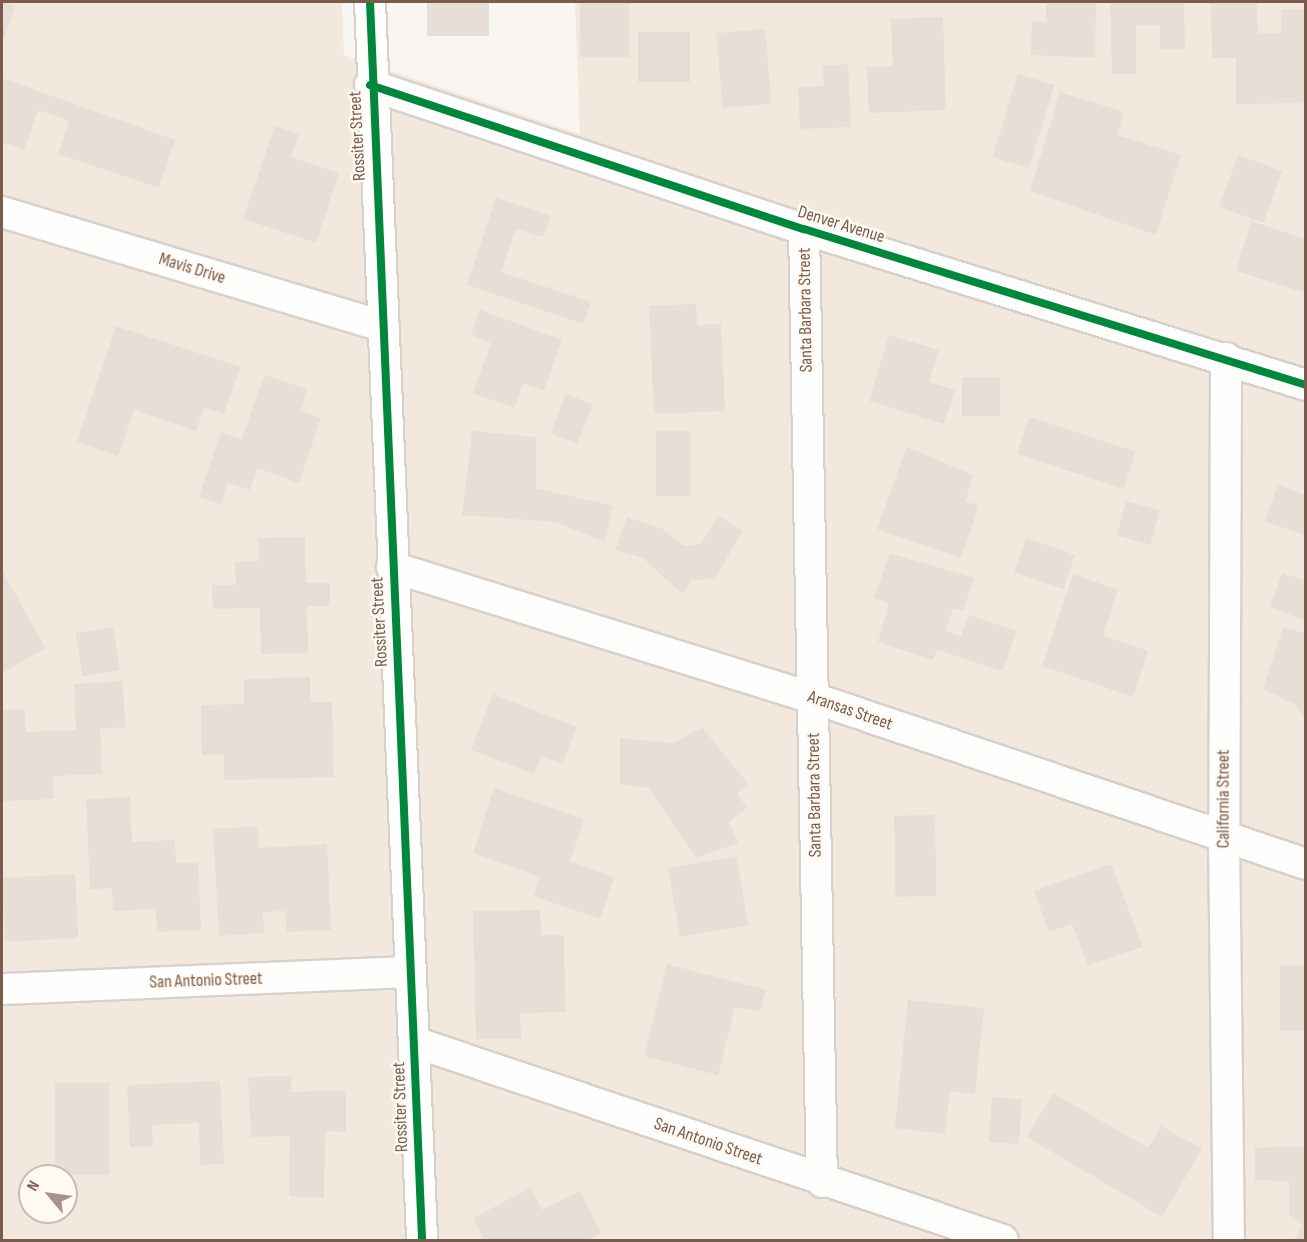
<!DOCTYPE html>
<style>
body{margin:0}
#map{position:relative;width:1307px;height:1242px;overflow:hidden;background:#f9f5f0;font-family:"Sofia Sans Condensed",sans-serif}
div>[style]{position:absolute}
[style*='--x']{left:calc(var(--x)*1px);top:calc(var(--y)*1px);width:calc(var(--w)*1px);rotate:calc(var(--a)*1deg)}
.residential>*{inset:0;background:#f2e8de}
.building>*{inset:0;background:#e6ded7;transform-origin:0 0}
.roads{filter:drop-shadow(2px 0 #d7d1cb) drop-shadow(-2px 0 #d7d1cb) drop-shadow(0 2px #d7d1cb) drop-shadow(0 -2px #d7d1cb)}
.minor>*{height:30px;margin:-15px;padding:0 15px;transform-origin:15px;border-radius:15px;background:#fefefd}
.cycleway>*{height:8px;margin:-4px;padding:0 4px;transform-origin:4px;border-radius:4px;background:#00873e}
span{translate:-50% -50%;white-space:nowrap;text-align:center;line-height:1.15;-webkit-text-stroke:5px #fffaf3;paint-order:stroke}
.street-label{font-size:18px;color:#7a5c4d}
.frame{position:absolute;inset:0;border:3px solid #7a5c4d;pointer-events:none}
.north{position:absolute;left:18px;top:1164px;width:60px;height:60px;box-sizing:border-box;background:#fffaf3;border:2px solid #cabbb1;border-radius:50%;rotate:299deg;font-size:16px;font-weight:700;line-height:24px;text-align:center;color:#7a5c4d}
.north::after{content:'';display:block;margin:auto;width:21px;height:27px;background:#a69286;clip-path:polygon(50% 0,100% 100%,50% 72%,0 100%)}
</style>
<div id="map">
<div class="residential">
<i style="clip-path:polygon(evenodd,2px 2px,342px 2px,344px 55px,580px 134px,575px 2px,1305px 2px,1305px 1240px,2px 1240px,2px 2px,30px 1176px,66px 1176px,66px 1212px,30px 1212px,30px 1176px)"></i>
</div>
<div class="building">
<i style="clip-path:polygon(2px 2px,15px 6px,2px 44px)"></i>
<i style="left:427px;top:2px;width:62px;height:34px"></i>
<i style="clip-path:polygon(1046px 2px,1096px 2px,1095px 58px,1031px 55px,1032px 21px,1046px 22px)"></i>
<i style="clip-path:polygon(1110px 2px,1184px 2px,1185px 49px,1160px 49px,1160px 25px,1136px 25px,1136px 74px,1112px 74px)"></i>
<i style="clip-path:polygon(1211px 2px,1257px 2px,1258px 34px,1281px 33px,1281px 10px,1304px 9px,1306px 103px,1236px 104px,1236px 58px,1212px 58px)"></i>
<i style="left:580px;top:3px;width:49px;height:54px"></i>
<i style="clip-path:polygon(943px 17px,946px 110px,869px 113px,867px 67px,893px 66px,891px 19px)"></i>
<i style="left:765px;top:29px;width:75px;height:49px;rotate:85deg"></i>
<i style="left:638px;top:32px;width:52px;height:50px"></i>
<i style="clip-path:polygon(848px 64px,851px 127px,800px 129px,798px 87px,824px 86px,823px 66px)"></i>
<i style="left:1018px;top:74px;width:38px;height:87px;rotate:17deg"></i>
<i style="clip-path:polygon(2px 78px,175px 140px,159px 188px,58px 154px,69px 121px,38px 110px,24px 150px,2px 142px)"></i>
<i style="clip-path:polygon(1060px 92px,1124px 112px,1117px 135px,1181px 155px,1156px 235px,1030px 191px)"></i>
<i style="clip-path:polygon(275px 126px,299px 134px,291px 157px,339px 173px,316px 243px,243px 219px)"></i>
<i style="left:1238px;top:155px;width:47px;height:55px;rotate:20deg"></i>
<i style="clip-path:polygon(496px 198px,551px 216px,543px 237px,516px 229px,501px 272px,591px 302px,583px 324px,467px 285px)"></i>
<i style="clip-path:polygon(1251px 221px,1306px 239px,1306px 293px,1236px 271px)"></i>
<i style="clip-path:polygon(696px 304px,697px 325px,721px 324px,725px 411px,654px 414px,649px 306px)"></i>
<i style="clip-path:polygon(480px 310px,562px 340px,544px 390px,523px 383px,514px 408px,473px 393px,491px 343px,471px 335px)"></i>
<i style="clip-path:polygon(116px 326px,240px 367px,224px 414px,204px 407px,196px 431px,134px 410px,118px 456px,77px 442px)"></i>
<i style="clip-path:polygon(889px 335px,939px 350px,929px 382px,955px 390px,944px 424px,869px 401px)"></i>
<i style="clip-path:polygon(264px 375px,307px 389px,300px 411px,321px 418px,299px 483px,257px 468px,250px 490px,228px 483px,221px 505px,199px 497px,221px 432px,242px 440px)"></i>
<i style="left:962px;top:377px;width:38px;height:39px"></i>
<i style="left:566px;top:394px;width:29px;height:42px;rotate:22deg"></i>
<i style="left:1029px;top:417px;width:112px;height:39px;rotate:18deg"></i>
<i style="clip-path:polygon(472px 431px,536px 437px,536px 488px,613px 506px,604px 542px,556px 522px,462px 515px)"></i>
<i style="left:656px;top:431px;width:35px;height:65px"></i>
<i style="clip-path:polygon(907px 447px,973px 475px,965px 502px,979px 505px,961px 558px,877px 529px)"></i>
<i style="clip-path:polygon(1278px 485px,1306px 495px,1306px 536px,1265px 521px)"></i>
<i style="left:1126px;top:501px;width:35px;height:36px;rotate:15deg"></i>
<i style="clip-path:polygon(718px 516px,743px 531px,714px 579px,692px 580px,682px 594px,643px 558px,615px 550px,627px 517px,661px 528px,684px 546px,701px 544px)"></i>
<i style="clip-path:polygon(305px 537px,306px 583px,330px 583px,330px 606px,307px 606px,308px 653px,261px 654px,260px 608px,213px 609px,212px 585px,236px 585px,235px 562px,259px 561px,258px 538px)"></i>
<i style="left:1026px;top:538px;width:52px;height:36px;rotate:19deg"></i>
<i style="clip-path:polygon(890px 553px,974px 578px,963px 611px,953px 608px,946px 631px,961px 636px,968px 615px,1016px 631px,1003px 671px,937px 650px,933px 660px,878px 642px,889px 603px,874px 598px)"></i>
<i style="clip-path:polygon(2px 570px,45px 648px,2px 673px)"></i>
<i style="clip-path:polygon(1282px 573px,1306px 581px,1306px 621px,1270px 607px)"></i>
<i style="clip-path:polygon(1073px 574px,1118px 590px,1103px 636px,1148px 651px,1133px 697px,1042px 666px)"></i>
<i style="left:113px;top:627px;width:44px;height:38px;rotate:81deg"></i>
<i style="clip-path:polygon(1283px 628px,1306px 633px,1306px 720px,1295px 705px,1263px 689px)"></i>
<i style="clip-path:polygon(310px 677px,310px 702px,332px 702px,334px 777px,224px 780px,224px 754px,202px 755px,201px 705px,244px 704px,244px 679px)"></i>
<i style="clip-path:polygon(123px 681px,125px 727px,100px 729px,102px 774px,53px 776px,54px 799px,2px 801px,2px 710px,25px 709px,26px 732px,76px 730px,74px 684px)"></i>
<i style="clip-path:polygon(493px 694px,577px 727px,562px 764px,541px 756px,534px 774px,471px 750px)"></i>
<i style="clip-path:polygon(702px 727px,748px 784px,737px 794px,747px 808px,729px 822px,738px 843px,696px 858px,649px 788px,620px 784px,620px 738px,675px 743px)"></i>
<i style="clip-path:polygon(494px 788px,584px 819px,570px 861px,614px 877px,600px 919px,534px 896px,540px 877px,473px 853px)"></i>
<i style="clip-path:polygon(130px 797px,132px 842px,175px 840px,176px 863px,198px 862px,201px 930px,157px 932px,156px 909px,113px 911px,112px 888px,90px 889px,86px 799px)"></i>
<i style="left:935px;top:815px;width:81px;height:41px;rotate:89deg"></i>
<i style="clip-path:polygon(258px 826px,259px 848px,327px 844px,331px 930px,287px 932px,285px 911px,263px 912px,264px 933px,219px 936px,213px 829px)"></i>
<i style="left:736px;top:856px;width:70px;height:69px;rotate:80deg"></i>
<i style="clip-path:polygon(1111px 864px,1143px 947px,1088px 965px,1072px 924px,1049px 932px,1034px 891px)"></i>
<i style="left:75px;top:874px;width:64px;height:73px;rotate:87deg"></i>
<i style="clip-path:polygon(540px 910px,541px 935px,564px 935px,565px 1012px,520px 1013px,521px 1039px,476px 1039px,473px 911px)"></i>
<i style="clip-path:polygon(667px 964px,766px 990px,760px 1012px,735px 1007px,718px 1075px,644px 1056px)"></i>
<i style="left:1306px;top:965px;width:66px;height:26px;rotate:90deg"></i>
<i style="clip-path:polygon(908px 1000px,984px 1008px,975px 1094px,950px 1091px,945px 1134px,895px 1128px)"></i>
<i style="clip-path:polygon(292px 1076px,291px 1092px,346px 1090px,346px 1132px,325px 1131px,324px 1198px,289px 1196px,290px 1136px,251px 1137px,248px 1077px)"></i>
<i style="clip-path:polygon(220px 1081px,224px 1164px,200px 1165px,199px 1123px,152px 1125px,153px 1146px,130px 1147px,127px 1085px)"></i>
<i style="left:55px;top:1083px;width:54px;height:92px"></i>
<i style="clip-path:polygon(1053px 1093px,1148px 1148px,1161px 1126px,1202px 1149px,1162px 1217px,1027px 1137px)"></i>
<i style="left:992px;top:1097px;width:30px;height:45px;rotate:4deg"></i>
<i style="clip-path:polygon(1306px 1146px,1306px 1240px,1295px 1240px,1302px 1224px,1289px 1214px,1289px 1181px,1255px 1180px,1255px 1148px)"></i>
<i style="clip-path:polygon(531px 1188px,542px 1210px,580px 1191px,601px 1233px,586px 1240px,480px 1240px,484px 1239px,473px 1218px)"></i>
</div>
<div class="roads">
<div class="minor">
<i style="--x:370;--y:2;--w:1239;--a:87.59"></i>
<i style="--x:370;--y:85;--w:457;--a:18.4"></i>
<i style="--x:804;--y:229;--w:526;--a:17.26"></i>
<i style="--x:2;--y:212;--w:397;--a:16.7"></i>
<i style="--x:804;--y:229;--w:953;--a:88.92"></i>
<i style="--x:1226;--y:358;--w:480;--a:90.2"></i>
<i style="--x:1224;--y:838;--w:402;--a:89.3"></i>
<i style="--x:392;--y:567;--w:441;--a:17.3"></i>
<i style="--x:813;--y:698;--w:520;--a:18.61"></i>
<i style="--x:2;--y:989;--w:409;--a:-2.4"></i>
<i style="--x:414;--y:1042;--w:621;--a:18.58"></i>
</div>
</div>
<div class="cycleway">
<i style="--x:370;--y:2;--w:1239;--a:87.59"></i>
<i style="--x:370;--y:85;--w:457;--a:18.4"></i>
<i style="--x:804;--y:229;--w:526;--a:17.26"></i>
</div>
<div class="street-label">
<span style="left:358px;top:136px;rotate:-93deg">Rossiter Street</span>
<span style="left:841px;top:225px;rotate:17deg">Denver Avenue</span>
<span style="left:192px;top:269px;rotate:17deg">Mavis Drive</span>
<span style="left:806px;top:310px;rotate:-91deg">Santa Barbara Street</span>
<span style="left:380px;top:622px;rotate:-93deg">Rossiter Street</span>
<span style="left:850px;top:711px;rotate:19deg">Aransas Street</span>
<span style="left:815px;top:795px;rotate:-91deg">Santa Barbara Street</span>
<span style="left:1224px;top:799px;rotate:-90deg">California Street</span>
<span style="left:206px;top:981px;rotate:-2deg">San Antonio Street</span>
<span style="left:401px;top:1107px;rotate:-92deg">Rossiter Street</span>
<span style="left:708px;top:1142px;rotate:19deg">San Antonio Street</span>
</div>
<div class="frame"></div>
<div class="north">N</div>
</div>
